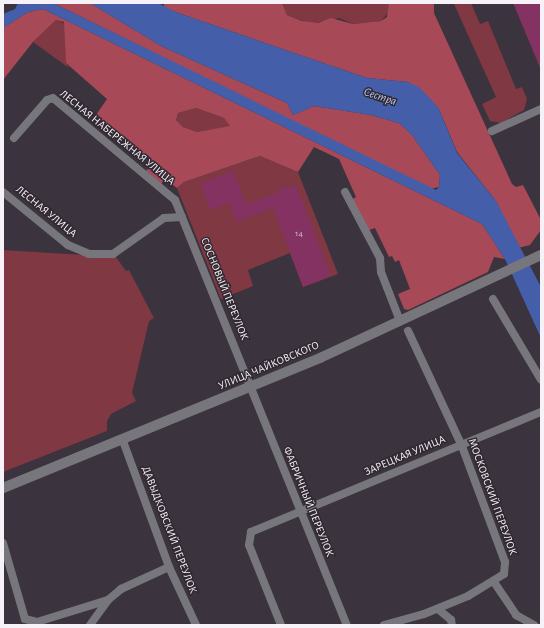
<!DOCTYPE html>
<meta charset="utf-8">
<style>
body{margin:0}
#map{position:relative;width:544px;height:628px;overflow:hidden;background:#3b333d;font-family:"Alegreya Sans",sans-serif}
div>[style]{position:absolute}
[style*='--x']{left:calc(var(--x)*1px);top:calc(var(--y)*1px);width:calc(var(--w)*1px);rotate:calc(var(--a)*1deg)}
.green>*{inset:0;background:#803842}
.forest>*{inset:0;background:#a74956}
.water>*{inset:0;background:#455eaa}
.building>*{inset:0;background:#843261}
.minor>*{height:8px;margin:-4px;padding:0 4px;transform-origin:4px;border-radius:4px;background:#78767d}
.tertiary>*{height:10px;margin:-5px;padding:0 5px;transform-origin:5px;border-radius:5px;background:#78767d}
span{translate:-50% -50%;white-space:nowrap;text-align:center;line-height:1.15;-webkit-text-stroke:3px #312932;paint-order:stroke}
.number-label{font-size:9px;color:#dac2d2}
.number-label span{-webkit-text-stroke-width:0}
.street-label{font-size:11px;color:#f7f2f8}
.water-label{font-size:12px;color:#b9caf4;font-style:italic}
.frame{position:absolute;inset:0;border:4px solid #f7f2f8;pointer-events:none}
</style>
<div id="map">
<div class="green">
<i style="clip-path:polygon(282px 3px,389px 3px,389px 12px,381px 21px,353px 24px,339px 18px,311px 24px,287px 15px)"></i>
<i style="clip-path:polygon(471px 3px,480px 24px,488px 21px,516px 89px,522px 87px,527px 99px,524px 110px,501px 123px,490px 121px,482px 104px,496px 97px,454px 4px)"></i>
<i style="clip-path:polygon(56px 20px,66px 24px,66px 63px,69px 68px,33px 42px)"></i>
<i style="clip-path:polygon(196px 108px,224px 118px,231px 127px,197px 132px,183px 127px,176px 120px,178px 113px)"></i>
<i style="clip-path:polygon(260px 156px,298px 172px,338px 274px,303px 287px,290px 253px,248px 270px,253px 286px,221px 299px,177px 188px,184px 182px)"></i>
<i style="clip-path:polygon(3px 250px,116px 257px,126px 271px,129px 270px,154px 318px,149px 321px,132px 393px,136px 401px,111px 414px,107px 421px,107px 431px,3px 472px)"></i>
</div>
<div class="forest">
<i style="clip-path:polygon(53px 3px,90px 3px,161px 46px,287px 103px,293px 115px,314px 106px,371px 115px,399px 123px,412px 135px,440px 175px,439px 187px,430px 189px)"></i>
<i style="clip-path:polygon(164px 3px,282px 3px,287px 15px,302px 21px,318px 23px,331px 18px,353px 24px,381px 21px,387px 17px,389px 3px,434px 3px,434px 13px,512px 184px,516px 187px,523px 185px,541px 220px,541px 230px,530px 245px,518px 248px,496px 201px,457px 152px,438px 107px,408px 82px,367px 78px,178px 13px,164px 7px)"></i>
<i style="clip-path:polygon(evenodd,43px 9px,482px 224px,505px 259px,494px 257px,488px 272px,408px 310px,404px 309px,398px 294px,410px 289px,399px 260px,395px 262px,392px 256px,389px 257px,375px 228px,366px 231px,349px 201px,356px 197px,339px 159px,314px 147px,298px 172px,260px 156px,184px 182px,177px 188px,165px 179px,161px 184px,146px 171px,153px 162px,96px 115px,107px 99px,66px 63px,64px 22px,56px 20px,33px 42px,3px 80px,3px 28px,28px 12px,43px 9px,196px 108px,224px 118px,230px 126px,197px 132px,183px 127px,176px 120px,178px 113px,196px 108px)"></i>
</div>
<div class="water">
<i style="clip-path:polygon(18px 3px,53px 3px,436px 190px,439px 187px,440px 175px,412px 135px,399px 123px,371px 115px,314px 106px,293px 115px,287px 103px,161px 46px,90px 3px,158px 3px,178px 13px,367px 78px,408px 82px,419px 87px,438px 107px,457px 153px,496px 201px,541px 287px,541px 338px,505px 259px,482px 224px,43px 9px,28px 12px,3px 28px,3px 14px,15px 9px)"></i>
</div>
<div class="building">
<i style="clip-path:polygon(513px 3px,541px 3px,541px 70px)"></i>
<i style="clip-path:polygon(233px 171px,246px 204px,279px 192px,278px 189px,286px 186px,287px 189px,296px 185px,331px 276px,303px 287px,273px 208px,236px 222px,229px 203px,210px 210px,200px 184px)"></i>
</div>
<div class="minor">
<i style="--x:492;--y:131;--w:54;--a:-24.2"></i>
<i style="--x:14;--y:138;--w:50;--a:-49"></i>
<i style="--x:47;--y:100;--w:6;--a:-18"></i>
<i style="--x:53;--y:98;--w:159;--a:39.9"></i>
<i style="--x:175;--y:200;--w:458;--a:68"></i>
<i style="--x:3;--y:192;--w:84;--a:39.2"></i>
<i style="--x:68;--y:245;--w:23;--a:23"></i>
<i style="--x:89;--y:254;--w:24;--a:0"></i>
<i style="--x:113;--y:254;--w:62;--a:-35.2"></i>
<i style="--x:164;--y:218;--w:18;--a:-3"></i>
<i style="--x:345;--y:192;--w:75;--a:62.1"></i>
<i style="--x:380;--y:258;--w:14;--a:86"></i>
<i style="--x:381;--y:272;--w:53;--a:68.8"></i>
<i style="--x:493;--y:299;--w:94;--a:59.3"></i>
<i style="--x:123;--y:441;--w:134;--a:69.9"></i>
<i style="--x:169;--y:567;--w:64;--a:65"></i>
<i style="--x:3;--y:543;--w:79;--a:73.9"></i>
<i style="--x:25;--y:619;--w:12;--a:14"></i>
<i style="--x:37;--y:622;--w:74;--a:-17.2"></i>
<i style="--x:494;--y:582;--w:40;--a:56"></i>
<i style="--x:516;--y:615;--w:21;--a:29"></i>
<i style="--x:438;--y:609;--w:17;--a:40"></i>
<i style="--x:451;--y:620;--w:5;--a:79"></i>
<i style="--x:90;--y:625;--w:31;--a:-54"></i>
<i style="--x:108;--y:600;--w:17;--a:-40"></i>
<i style="--x:121;--y:589;--w:53;--a:-24.6"></i>
<i style="--x:281;--y:625;--w:86;--a:-111.8"></i>
<i style="--x:249;--y:545;--w:13;--a:-81"></i>
<i style="--x:251;--y:532;--w:314;--a:-22.5"></i>
<i style="--x:384;--y:625;--w:41;--a:-15.4"></i>
<i style="--x:424;--y:614;--w:48;--a:-22.2"></i>
<i style="--x:468;--y:596;--w:42;--a:-31.4"></i>
<i style="--x:504;--y:574;--w:12;--a:-85"></i>
<i style="--x:505;--y:562;--w:126;--a:-110.4"></i>
<i style="--x:461;--y:444;--w:125;--a:-115.1"></i>
</div>
<div class="tertiary">
<i style="--x:3;--y:488;--w:343;--a:-22.3"></i>
<i style="--x:320;--y:358;--w:244;--a:-25"></i>
</div>
<div class="number-label">
<span style="left:299px;top:234px">14</span>
</div>
<div class="street-label">
<span style="left:117px;top:138px;rotate:39deg">ЛЕСНАЯ НАБЕРЕЖНАЯ УЛИЦА</span>
<span style="left:46px;top:212px;rotate:39deg">ЛЕСНАЯ УЛИЦА</span>
<span style="left:224px;top:289px;rotate:68deg">СОСНОВЫЙ ПЕРЕУЛОК</span>
<span style="left:269px;top:366px;rotate:-23deg">УЛИЦА ЧАЙКОВСКОГО</span>
<span style="left:405px;top:456px;rotate:-23deg">ЗАРЕЦКАЯ УЛИЦА</span>
<span style="left:492px;top:497px;rotate:70deg">МОСКОВСКИЙ ПЕРЕУЛОК</span>
<span style="left:308px;top:502px;rotate:68deg">ФАБРИЧНЫЙ ПЕРЕУЛОК</span>
<span style="left:169px;top:530px;rotate:69deg">ДАВЫДКОВСКИЙ ПЕРЕУЛОК</span>
</div>
<div class="water-label">
<span style="left:380px;top:97px;rotate:18deg">Сестра</span>
</div>
<div class="frame"></div>
</div>
